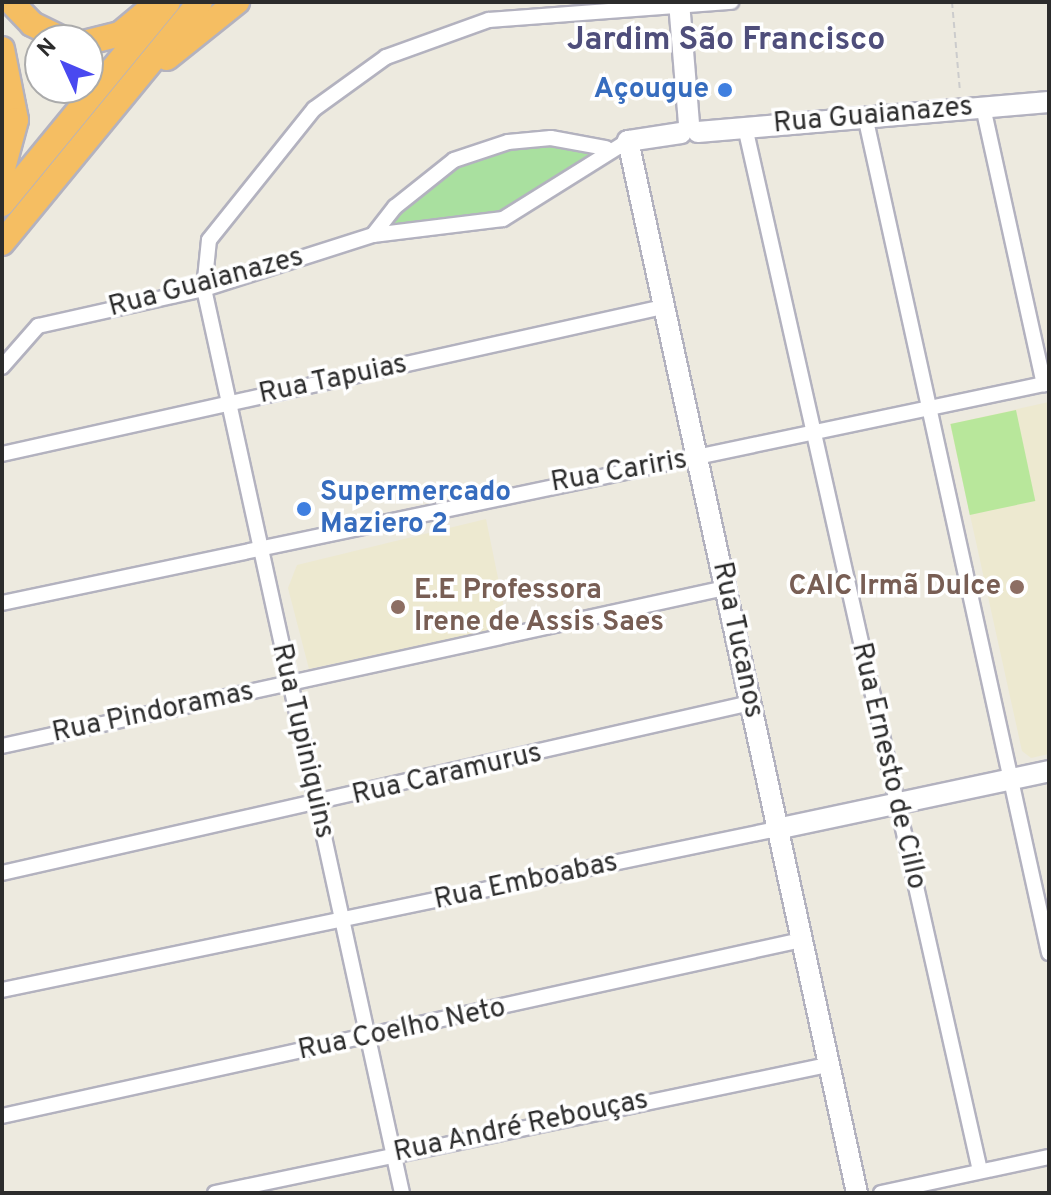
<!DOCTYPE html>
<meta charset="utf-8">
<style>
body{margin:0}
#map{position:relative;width:1051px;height:1195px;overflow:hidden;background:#edeadf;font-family:Overpass,sans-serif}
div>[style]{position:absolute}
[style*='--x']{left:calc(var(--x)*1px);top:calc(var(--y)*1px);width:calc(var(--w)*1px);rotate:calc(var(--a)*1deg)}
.education>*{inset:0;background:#ede9d0}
.green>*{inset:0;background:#a9e09f}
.pitch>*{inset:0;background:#b8e79b;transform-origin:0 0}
.path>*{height:2px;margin-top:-1px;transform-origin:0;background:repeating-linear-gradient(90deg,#ccc 0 6px,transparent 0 10px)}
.roads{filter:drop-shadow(2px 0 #b3b2bf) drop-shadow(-2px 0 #b3b2bf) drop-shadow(0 2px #b3b2bf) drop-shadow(0 -2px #b3b2bf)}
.street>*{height:14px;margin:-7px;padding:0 7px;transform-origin:7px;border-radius:7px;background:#fff}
.secondary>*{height:20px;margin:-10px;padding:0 10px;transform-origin:10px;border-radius:10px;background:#fff}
.highway>*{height:24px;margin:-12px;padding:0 12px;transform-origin:12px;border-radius:12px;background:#f5be62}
.dots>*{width:22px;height:22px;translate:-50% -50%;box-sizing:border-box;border:4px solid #fff;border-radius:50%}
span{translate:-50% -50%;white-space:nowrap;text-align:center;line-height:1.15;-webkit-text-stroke:7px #fff;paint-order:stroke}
.shop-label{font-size:28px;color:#366cbe;font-weight:700}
.right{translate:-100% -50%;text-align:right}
.left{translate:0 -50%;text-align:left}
.street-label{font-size:28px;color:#2c2c2c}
.education-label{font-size:28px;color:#785e54;font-weight:700}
.quarter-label{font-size:32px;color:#4f4e7b;font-weight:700}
.frame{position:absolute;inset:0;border:4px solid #2c2c2c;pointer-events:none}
.north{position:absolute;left:24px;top:24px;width:80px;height:80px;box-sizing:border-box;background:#fff;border:2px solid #ababab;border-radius:50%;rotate:314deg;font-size:22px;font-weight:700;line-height:32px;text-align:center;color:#2c2c2c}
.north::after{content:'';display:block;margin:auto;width:28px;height:36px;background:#4a49f0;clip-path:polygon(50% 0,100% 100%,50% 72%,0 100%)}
</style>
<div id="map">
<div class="education">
<i style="clip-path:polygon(1049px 402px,1049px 754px,1031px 758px,1022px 751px,950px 424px)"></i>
<i style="clip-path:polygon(486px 519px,508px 627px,309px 669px,288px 588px,297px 565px)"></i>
</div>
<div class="green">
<i style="clip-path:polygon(508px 142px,606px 148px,503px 219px,373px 235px,454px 160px)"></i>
</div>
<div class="pitch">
<i style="left:1016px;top:410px;width:93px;height:67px;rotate:78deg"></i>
</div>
<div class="path">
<i style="--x:952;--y:2;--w:90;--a:84.9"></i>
</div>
<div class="roads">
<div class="street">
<i style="--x:983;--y:107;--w:284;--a:77.6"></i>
<i style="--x:865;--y:116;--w:857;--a:77.6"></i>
<i style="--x:745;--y:127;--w:1070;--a:77.31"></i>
<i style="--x:373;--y:235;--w:36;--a:-52"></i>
<i style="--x:395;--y:207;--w:75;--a:-38.5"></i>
<i style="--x:454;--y:160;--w:57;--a:-18.4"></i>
<i style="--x:508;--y:142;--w:43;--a:-5.3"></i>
<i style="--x:551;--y:138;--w:56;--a:10.3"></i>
<i style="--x:2;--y:367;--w:55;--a:-48.7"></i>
<i style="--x:38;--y:326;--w:170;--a:-12.6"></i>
<i style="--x:204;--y:289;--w:177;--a:-17.7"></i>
<i style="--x:373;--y:235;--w:131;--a:-7"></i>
<i style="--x:503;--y:219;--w:147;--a:-32"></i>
<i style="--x:2;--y:454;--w:677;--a:-12.54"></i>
<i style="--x:2;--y:603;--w:1070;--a:-11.87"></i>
<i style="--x:2;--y:746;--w:740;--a:-12.33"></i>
<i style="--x:2;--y:873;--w:767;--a:-12.8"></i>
<i style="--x:2;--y:990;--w:792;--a:-11.74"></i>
<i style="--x:2;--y:1116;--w:818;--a:-12.42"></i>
<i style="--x:215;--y:1193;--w:625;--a:-11.81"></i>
<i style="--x:402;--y:1193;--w:925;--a:-102.35"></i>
<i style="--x:204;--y:289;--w:49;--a:-84.2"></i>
<i style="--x:209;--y:240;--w:168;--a:-51.3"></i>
<i style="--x:314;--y:109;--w:89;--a:-35.8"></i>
<i style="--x:386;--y:57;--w:109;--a:-19.8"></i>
<i style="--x:489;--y:20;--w:243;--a:-4.3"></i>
<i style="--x:881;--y:1193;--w:172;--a:-12.1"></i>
</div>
<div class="secondary">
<i style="--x:679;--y:2;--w:121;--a:85.3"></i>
<i style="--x:698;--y:132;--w:352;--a:-4.9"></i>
<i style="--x:681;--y:133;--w:54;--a:171.4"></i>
<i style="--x:628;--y:141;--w:1077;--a:77.72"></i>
<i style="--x:777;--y:829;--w:278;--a:-12"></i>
</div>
<div class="highway">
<i style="--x:11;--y:2;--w:30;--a:46"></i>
<i style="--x:32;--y:24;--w:37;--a:26"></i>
<i style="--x:88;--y:42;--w:33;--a:-14"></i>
<i style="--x:120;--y:34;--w:34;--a:-40"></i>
<i style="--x:2;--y:49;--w:72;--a:78.8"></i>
<i style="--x:16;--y:120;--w:54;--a:105.1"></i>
<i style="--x:167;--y:58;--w:90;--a:-38.7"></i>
<i style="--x:2;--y:204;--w:261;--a:-50.6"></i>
<i style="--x:2;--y:243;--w:312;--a:-50.6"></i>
</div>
</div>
<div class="dots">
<i style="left:725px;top:90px;background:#3f7fe0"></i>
<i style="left:304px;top:509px;background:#3f7fe0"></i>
<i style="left:1017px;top:587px;background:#8d6e63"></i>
<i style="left:398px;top:607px;background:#8d6e63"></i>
</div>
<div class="shop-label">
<span class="right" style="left:709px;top:90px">Açougue</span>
<span class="left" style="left:320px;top:509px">Supermercado<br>Maziero 2</span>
</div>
<div class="street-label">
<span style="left:873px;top:116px;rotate:-5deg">Rua Guaianazes</span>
<span style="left:206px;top:283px;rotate:-15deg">Rua Guaianazes</span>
<span style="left:333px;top:380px;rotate:-12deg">Rua Tapuias</span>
<span style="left:619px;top:472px;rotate:-10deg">Rua Cariris</span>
<span style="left:737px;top:640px;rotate:78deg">Rua Tucanos</span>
<span style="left:153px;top:713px;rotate:-12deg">Rua Pindoramas</span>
<span style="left:302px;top:741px;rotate:77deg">Rua Tupiniquins</span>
<span style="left:888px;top:766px;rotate:77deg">Rua Ernesto de Cillo</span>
<span style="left:447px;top:775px;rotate:-13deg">Rua Caramurus</span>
<span style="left:526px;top:882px;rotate:-12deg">Rua Emboabas</span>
<span style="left:402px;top:1030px;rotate:-12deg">Rua Coelho Neto</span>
<span style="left:521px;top:1127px;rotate:-12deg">Rua André Rebouças</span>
</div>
<div class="education-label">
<span class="right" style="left:1001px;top:587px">CAIC Irmã Dulce</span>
<span class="left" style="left:414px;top:607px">E.E Professora<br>Irene de Assis Saes</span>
</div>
<div class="quarter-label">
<span style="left:726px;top:41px">Jardim São Francisco</span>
</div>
<div class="frame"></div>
<div class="north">N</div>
</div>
